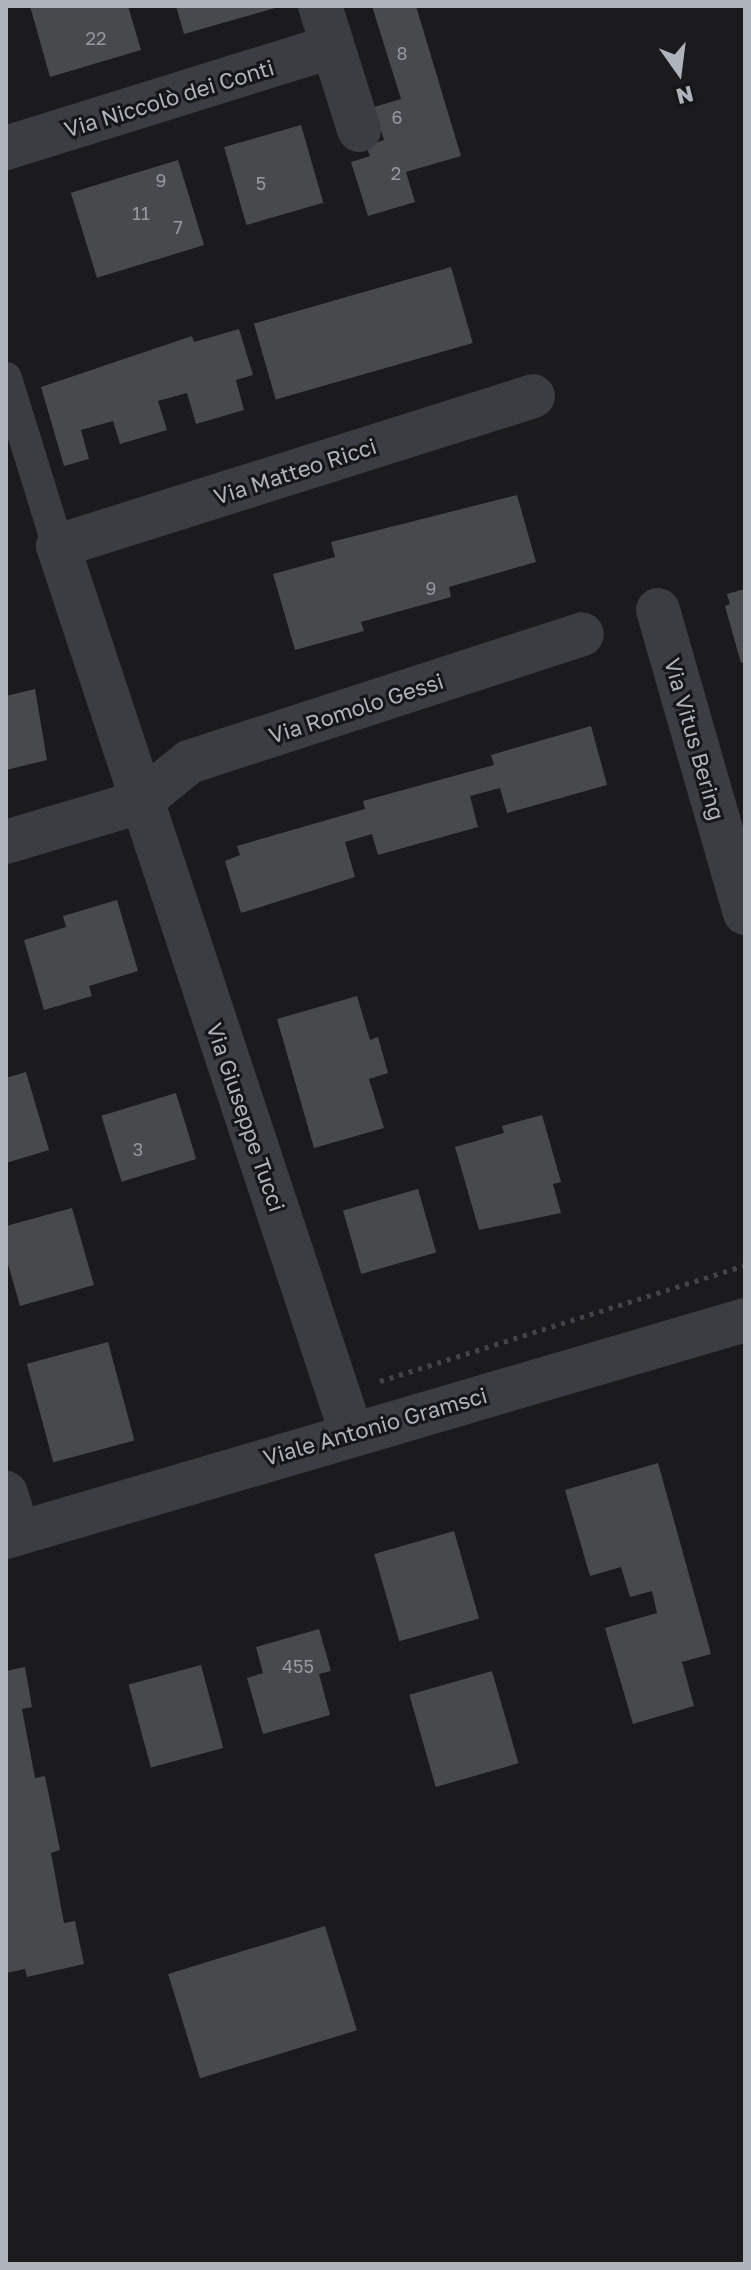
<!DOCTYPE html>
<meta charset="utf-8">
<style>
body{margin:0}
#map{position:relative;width:751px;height:2270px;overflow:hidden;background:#1b1b1d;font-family:"Golos Text",sans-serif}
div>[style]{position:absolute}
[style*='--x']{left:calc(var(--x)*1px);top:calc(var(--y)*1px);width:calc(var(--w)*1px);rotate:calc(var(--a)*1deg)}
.building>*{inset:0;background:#48494d;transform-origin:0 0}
.path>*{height:5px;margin-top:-2.5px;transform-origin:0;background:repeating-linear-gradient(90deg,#434449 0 4px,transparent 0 10px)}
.pedestrian>*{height:32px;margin:-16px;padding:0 16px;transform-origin:16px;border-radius:16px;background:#3c3d42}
.minor>*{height:44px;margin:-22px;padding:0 22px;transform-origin:22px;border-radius:22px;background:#3c3d42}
.tertiary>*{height:44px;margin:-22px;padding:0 22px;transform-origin:22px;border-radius:22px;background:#3c3d42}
span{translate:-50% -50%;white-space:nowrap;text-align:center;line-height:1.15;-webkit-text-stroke:6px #161618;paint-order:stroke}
.number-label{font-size:18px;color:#9598a0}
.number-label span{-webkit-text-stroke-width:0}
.street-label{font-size:22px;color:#afb3bb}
.frame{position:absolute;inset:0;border:8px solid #afb3bb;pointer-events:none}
.north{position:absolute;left:639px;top:32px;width:80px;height:80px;-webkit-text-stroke:6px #161618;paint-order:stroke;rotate:166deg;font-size:22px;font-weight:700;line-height:32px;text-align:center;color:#afb3bb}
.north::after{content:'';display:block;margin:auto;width:28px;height:36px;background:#afb3bb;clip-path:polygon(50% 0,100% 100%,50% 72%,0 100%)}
</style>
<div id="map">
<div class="building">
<i style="clip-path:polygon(30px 6px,128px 6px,141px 50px,50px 77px)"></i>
<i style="clip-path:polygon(176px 6px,279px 6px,279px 7px,184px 34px)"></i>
<i style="clip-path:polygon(372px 6px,416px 6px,461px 156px,406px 172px,415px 202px,368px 216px,351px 162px,370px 156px,366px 146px,384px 140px,374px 107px,401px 99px)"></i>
<i style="left:301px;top:125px;width:81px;height:80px;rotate:74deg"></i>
<i style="left:178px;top:160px;width:89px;height:112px;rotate:73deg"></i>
<i style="left:451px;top:267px;width:79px;height:205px;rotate:74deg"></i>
<i style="clip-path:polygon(239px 329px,253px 375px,236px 380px,244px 410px,196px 424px,187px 393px,158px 401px,167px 430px,120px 444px,113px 421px,81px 430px,89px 459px,64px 466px,41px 387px,192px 336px,194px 342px)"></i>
<i style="clip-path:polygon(517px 495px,536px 562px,449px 587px,451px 597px,361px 622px,364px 631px,295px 650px,273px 574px,335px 557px,331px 542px)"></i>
<i style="clip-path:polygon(745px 589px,745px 662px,741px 663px,725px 606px,730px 604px,727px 594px)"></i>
<i style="clip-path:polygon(35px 689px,47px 760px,6px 770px,6px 696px)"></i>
<i style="clip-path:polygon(591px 726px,607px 785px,507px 813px,500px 788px,470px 796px,478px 827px,378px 855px,372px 834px,345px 842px,355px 877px,241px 913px,225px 861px,240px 855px,237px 846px,365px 809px,363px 801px,494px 765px,491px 755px)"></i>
<i style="clip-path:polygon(117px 900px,138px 971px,89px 986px,92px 996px,44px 1010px,24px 940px,66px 927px,63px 916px)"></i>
<i style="clip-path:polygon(357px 996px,370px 1040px,378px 1037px,388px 1073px,369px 1079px,384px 1128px,314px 1148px,277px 1019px)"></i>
<i style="clip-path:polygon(26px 1072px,49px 1150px,6px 1163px,6px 1078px)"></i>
<i style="left:176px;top:1093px;width:69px;height:78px;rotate:73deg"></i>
<i style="clip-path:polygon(542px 1115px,561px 1182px,553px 1184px,561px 1213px,479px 1230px,455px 1147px,504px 1133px,502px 1126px)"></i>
<i style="left:418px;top:1189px;width:66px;height:78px;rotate:74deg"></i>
<i style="clip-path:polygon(72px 1208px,94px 1285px,20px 1306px,6px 1257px,6px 1226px)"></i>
<i style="left:108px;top:1342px;width:102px;height:84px;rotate:75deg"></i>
<i style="clip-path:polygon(658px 1463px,711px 1654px,682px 1662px,694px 1706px,633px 1724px,605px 1628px,657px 1613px,652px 1591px,630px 1597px,621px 1567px,590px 1576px,565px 1490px)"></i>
<i style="left:454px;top:1531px;width:91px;height:83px;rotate:74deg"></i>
<i style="clip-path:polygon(319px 1629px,331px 1671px,319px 1674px,330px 1715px,263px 1734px,247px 1678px,263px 1673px,256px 1647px)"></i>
<i style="left:201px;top:1665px;width:86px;height:75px;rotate:75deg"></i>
<i style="clip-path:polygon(25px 1667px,32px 1707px,22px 1709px,35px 1778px,45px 1776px,60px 1850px,51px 1853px,64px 1923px,75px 1921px,84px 1964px,27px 1977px,25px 1969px,6px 1973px,6px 1671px)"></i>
<i style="left:492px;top:1671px;width:96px;height:86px;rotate:74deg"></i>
<i style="left:325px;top:1926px;width:109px;height:164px;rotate:73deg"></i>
</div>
<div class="path">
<i style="--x:380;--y:1381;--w:383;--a:-17.6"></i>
</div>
<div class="pedestrian">
<i style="--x:6;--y:378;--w:176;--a:72.8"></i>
</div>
<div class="minor">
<i style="--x:320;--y:6;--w:130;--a:72.5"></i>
<i style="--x:6;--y:148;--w:340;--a:-17.3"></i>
<i style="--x:658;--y:610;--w:315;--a:74"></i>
<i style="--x:6;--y:842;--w:140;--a:-16.6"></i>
<i style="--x:140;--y:802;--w:63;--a:-39.2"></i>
<i style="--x:189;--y:762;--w:413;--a:-18"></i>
<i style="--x:351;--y:1432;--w:933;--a:-108.3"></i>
<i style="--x:58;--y:546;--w:498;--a:-17.5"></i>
<i style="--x:6;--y:1493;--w:42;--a:73.3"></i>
</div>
<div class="tertiary">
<i style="--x:6;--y:1537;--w:770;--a:-16.36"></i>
</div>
<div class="number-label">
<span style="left:96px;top:38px">22</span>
<span style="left:402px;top:53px">8</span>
<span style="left:397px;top:117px">6</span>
<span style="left:396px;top:173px">2</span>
<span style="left:161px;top:180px">9</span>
<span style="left:261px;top:183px">5</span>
<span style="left:141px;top:213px">11</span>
<span style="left:178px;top:227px">7</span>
<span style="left:431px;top:588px">9</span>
<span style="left:138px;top:1149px">3</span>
<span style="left:298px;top:1666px">455</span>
</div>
<div class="street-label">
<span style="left:169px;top:98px;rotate:-17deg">Via Niccolò dei Conti</span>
<span style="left:295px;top:471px;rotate:-18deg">Via Matteo Ricci</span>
<span style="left:356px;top:708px;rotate:-18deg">Via Romolo Gessi</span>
<span style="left:695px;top:739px;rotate:74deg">Via Vitus Bering</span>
<span style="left:246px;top:1117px;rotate:71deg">Via Giuseppe Tucci</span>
<span style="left:375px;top:1426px;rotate:-16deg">Viale Antonio Gramsci</span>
</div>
<div class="frame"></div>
<div class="north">N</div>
</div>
